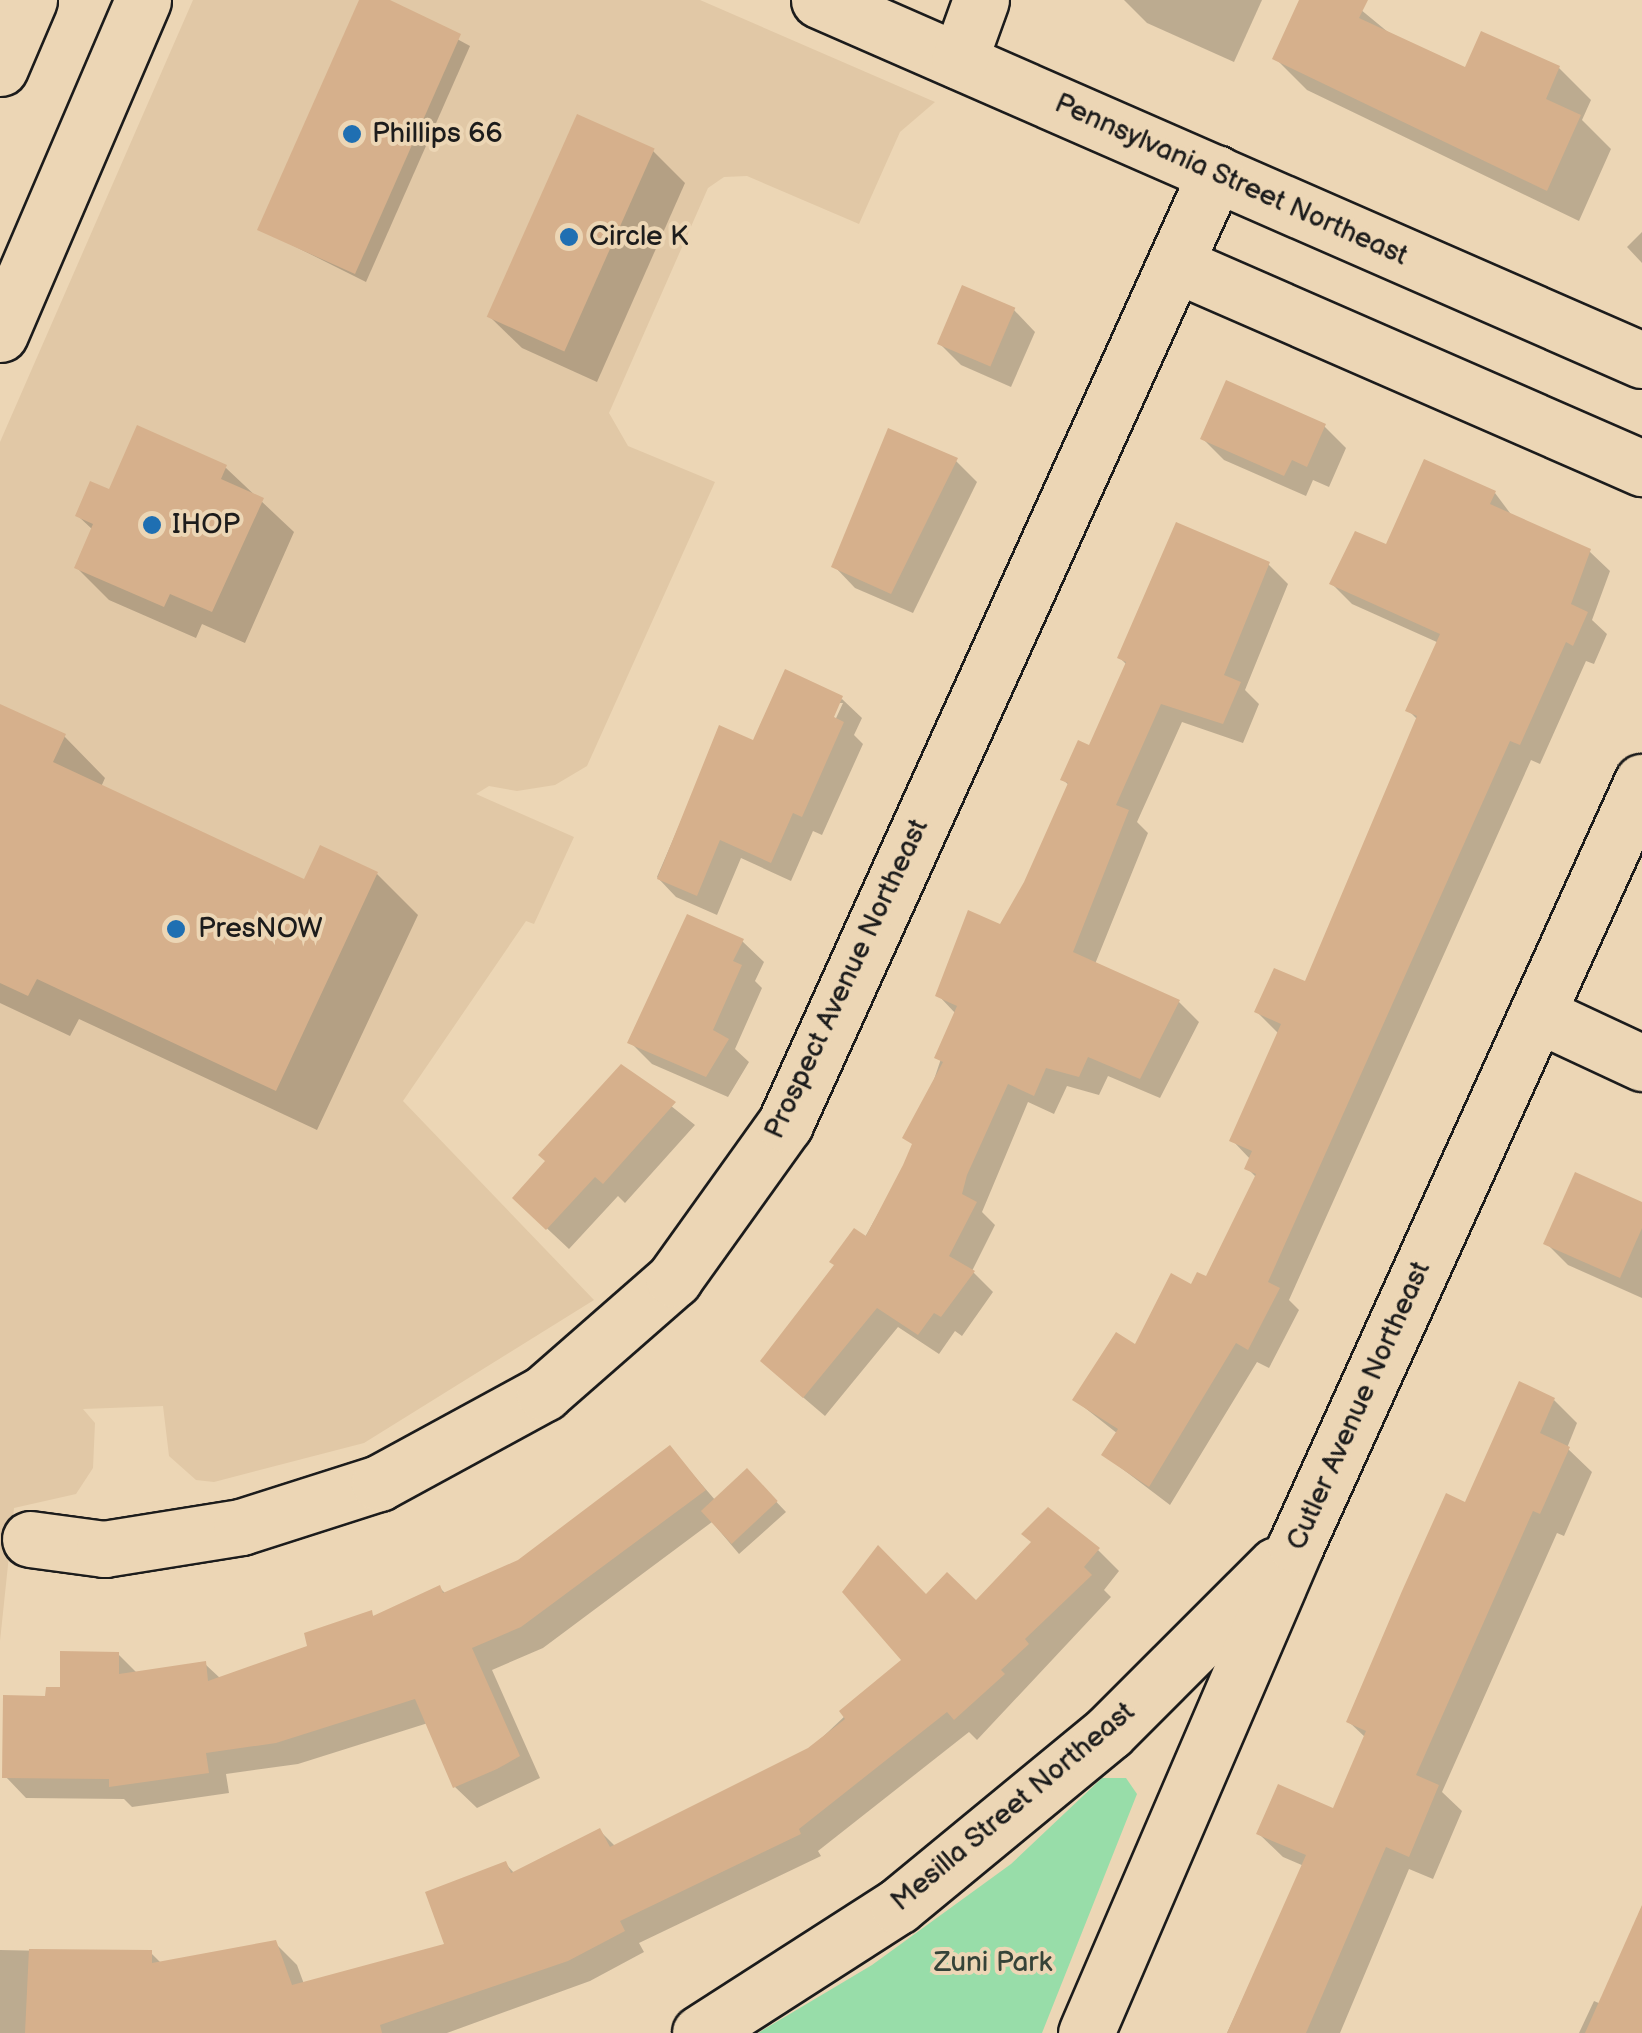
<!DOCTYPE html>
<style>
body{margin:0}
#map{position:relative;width:1642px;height:2033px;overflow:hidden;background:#ecd6b5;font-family:"Balsamiq Sans",sans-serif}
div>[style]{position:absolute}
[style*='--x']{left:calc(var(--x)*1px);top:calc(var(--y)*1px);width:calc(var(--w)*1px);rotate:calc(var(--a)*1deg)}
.built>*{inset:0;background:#e1c8a6}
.green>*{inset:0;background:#98dda9}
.shadow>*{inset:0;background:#0003}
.building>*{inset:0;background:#d6b08c;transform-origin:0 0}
.roads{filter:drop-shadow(2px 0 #1c1c1c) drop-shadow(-2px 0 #1c1c1c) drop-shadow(0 2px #1c1c1c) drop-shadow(0 -2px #1c1c1c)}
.minor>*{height:55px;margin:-27.5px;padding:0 27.5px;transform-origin:27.5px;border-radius:27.5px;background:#ecd6b5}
.major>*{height:55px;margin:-27.5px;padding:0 27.5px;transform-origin:27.5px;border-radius:27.5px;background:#ecd6b5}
.dots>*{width:28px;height:28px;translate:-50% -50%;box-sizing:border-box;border:5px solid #ecd6b5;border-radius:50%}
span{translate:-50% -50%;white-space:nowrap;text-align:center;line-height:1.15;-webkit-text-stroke:8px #ecd6b5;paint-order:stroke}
.poi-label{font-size:28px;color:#1c1c1c}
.left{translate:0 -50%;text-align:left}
.street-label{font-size:28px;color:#1c1c1c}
.park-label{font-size:28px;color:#354338}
</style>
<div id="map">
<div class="built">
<i style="clip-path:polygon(193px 0,700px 0,935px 102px,900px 132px,859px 224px,747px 176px,724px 177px,708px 188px,609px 413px,628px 446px,715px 482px,587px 766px,555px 785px,517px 791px,489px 786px,476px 794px,574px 837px,534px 924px,526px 921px,403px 1101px,594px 1300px,364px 1443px,214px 1482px,196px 1480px,169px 1456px,163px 1406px,83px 1409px,95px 1423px,93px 1468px,76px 1494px,14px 1508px,0 1641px,0 442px)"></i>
</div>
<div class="green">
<i style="clip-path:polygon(1102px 1778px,1126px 1778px,1137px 1794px,1042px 2033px,758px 2033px,872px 1965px,1011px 1864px)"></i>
</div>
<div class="shadow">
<i style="clip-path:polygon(361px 0,385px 0,470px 46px,366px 282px,260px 229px)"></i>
<i style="clip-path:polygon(1124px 0,1262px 0,1234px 62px,1147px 23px)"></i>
<i style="clip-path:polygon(1302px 0,1349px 0,1394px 37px,1466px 70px,1559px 68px,1591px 100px,1582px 120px,1611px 149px,1579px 221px,1307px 90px,1275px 58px)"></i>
<i style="clip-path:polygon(653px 151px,685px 183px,597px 382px,522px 348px,490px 317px)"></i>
<i style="clip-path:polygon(1642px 232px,1642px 263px,1627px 247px)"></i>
<i style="clip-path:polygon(1014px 310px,1035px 332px,1011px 387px,961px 365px,939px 343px)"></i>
<i style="clip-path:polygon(1324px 426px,1346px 448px,1329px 487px,1313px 480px,1306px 496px,1224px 460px,1203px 439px)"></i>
<i style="clip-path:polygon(956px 461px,977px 482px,913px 613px,855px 588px,834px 566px)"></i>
<i style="clip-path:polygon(226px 468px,294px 532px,245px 643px,202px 624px,196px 638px,109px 600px,77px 568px,93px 530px,78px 516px,111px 492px)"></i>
<i style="clip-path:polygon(1495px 493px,1513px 517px,1589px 551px,1610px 571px,1592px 620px,1607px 634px,1594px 664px,1586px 661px,1540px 764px,1531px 760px,1289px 1300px,1299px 1310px,1269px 1368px,1257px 1362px,1170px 1505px,1104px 1455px,1118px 1434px,1075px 1400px,1207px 1279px,1257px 1178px,1247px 1168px,1251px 1160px,1232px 1140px,1279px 1034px,1257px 1012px,1306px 985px,1418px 720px,1408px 710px,1439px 643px,1352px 604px,1332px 584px)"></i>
<i style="clip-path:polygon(1268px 564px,1288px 584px,1245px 690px,1259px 704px,1243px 743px,1182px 722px,1137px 822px,1148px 833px,1095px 964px,1179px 1002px,1199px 1022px,1160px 1098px,1108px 1076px,1099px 1095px,1067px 1086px,1054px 1114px,1028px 1102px,982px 1212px,995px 1225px,972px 1271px,993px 1292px,962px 1336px,955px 1331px,939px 1354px,898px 1327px,825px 1416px,784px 1381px,905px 1166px,956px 1014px,938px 995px,1001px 927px,1026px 883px,1070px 786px,1063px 780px,1090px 748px,1127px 665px,1120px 658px)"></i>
<i style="clip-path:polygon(evenodd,842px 699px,862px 718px,854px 735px,863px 744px,822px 835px,813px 831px,791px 881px,741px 858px,717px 915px,676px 897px,657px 877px,721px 728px,754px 743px,842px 699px,837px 703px,843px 703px,831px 729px,827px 727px,837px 703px)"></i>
<i style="clip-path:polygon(0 707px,64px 736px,105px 778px,101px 787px,305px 883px,377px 874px,418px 915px,317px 1130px,79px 1019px,70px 1036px,0 1003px)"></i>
<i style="clip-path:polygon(742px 941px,764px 962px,755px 981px,762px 988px,735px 1049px,749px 1062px,728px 1097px,652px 1064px,630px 1042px)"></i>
<i style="clip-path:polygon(622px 1067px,695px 1125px,625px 1203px,618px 1196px,569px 1249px,537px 1219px)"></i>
<i style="clip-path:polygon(1642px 1204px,1642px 1298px,1568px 1265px,1546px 1243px)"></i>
<i style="clip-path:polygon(1554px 1400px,1577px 1423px,1567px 1448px,1592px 1472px,1564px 1536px,1557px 1533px,1442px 1792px,1462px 1811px,1433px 1879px,1409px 1869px,1340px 2033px,1227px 2033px,1304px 1866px,1283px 1857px,1259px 1834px,1335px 1811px,1366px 1738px,1349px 1722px,1467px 1505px)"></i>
<i style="clip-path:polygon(670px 1448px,716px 1501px,747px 1471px,786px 1512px,739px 1554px,712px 1522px,543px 1648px,492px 1670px,540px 1778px,477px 1808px,455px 1787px,428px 1723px,298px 1764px,226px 1774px,229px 1793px,132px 1807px,124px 1799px,26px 1798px,5px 1776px,48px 1698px,118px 1654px,138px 1674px,205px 1664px,221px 1679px,310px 1647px,371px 1613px,375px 1618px,440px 1588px,446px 1594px,520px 1562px)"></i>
<i style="clip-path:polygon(1098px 1550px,1119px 1571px,1104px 1590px,1111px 1597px,977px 1740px,969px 1732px,818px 1851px,821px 1856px,639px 1943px,644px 1952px,590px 1981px,447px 2033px,0 2033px,0 1950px,151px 1953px,162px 1964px,275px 1943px,297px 1965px,304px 1984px,448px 1945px,506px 1864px,515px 1874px,600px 1831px,616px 1847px,809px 1750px,904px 1660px,926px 1597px,976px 1603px)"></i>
<i style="clip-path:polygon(1642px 1906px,1642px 2033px,1579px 2033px,1594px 2001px,1601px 2004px)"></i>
</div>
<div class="building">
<i style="clip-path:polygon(359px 0,390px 0,461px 34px,355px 274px,257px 230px)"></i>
<i style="clip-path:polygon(1299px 0,1368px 0,1359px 18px,1465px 67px,1481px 31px,1560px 66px,1546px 99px,1581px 115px,1547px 191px,1272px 59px)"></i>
<i style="left:577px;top:114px;width:85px;height:222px;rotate:24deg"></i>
<i style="left:962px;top:285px;width:58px;height:64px;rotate:23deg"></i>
<i style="clip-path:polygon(1226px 380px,1326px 424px,1307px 467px,1292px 460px,1284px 476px,1200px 439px)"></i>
<i style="clip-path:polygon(137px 425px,227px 465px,221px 479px,264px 498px,212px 612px,170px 594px,164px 607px,74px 568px,93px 524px,75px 516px,90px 481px,109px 489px)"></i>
<i style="clip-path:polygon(888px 428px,958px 458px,891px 594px,831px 567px)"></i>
<i style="clip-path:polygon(1424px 459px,1496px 491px,1490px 504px,1591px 549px,1571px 604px,1588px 612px,1573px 646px,1566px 642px,1520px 745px,1510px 741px,1268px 1282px,1280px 1288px,1248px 1350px,1236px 1343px,1149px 1487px,1101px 1455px,1118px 1429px,1072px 1400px,1116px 1332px,1135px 1344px,1171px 1273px,1191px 1284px,1197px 1272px,1206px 1276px,1256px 1174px,1244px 1169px,1252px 1151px,1229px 1141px,1281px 1024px,1254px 1012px,1274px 968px,1305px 981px,1417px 716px,1405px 711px,1440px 634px,1329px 584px,1355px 531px,1386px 544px)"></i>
<i style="clip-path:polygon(1176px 522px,1270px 562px,1224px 675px,1241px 682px,1223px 724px,1161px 704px,1116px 805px,1129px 810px,1073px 952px,1180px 1000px,1140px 1079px,1088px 1057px,1079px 1077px,1046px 1068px,1034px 1096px,1008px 1084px,967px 1175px,962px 1194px,977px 1202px,949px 1256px,975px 1271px,941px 1317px,934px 1313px,918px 1335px,877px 1308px,803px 1398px,760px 1361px,834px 1265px,829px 1262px,854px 1228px,866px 1236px,903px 1165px,912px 1144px,902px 1138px,943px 1062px,934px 1058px,957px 1006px,935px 996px,968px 910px,1000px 924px,1024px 882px,1068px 783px,1060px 780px,1078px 740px,1089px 745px,1126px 662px,1117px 658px)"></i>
<i style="clip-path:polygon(785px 669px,843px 696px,834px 717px,844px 722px,802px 817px,793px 813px,771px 863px,720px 840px,697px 896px,657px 879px,719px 725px,753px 740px)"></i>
<i style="clip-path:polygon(0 704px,66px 734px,53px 762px,304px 879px,320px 845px,378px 872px,276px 1091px,37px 979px,28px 996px,0 983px)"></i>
<i style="clip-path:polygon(687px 914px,744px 939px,733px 961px,742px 965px,713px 1030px,729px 1039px,706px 1077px,627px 1043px)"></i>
<i style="clip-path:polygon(621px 1064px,676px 1102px,603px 1184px,595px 1177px,546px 1230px,512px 1198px,545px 1161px,538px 1155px)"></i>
<i style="clip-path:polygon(1575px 1172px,1642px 1202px,1642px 1228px,1620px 1278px,1543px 1244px)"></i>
<i style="clip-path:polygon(1519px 1381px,1555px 1398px,1540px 1433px,1570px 1447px,1540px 1514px,1533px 1511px,1416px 1775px,1439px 1785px,1409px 1857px,1386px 1847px,1306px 2033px,1227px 2033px,1306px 1855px,1256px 1834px,1278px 1784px,1333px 1808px,1366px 1731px,1346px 1722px,1402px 1591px,1446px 1493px,1465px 1502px)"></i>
<i style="clip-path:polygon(670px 1445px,706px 1490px,521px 1627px,472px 1648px,520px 1756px,497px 1769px,453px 1788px,415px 1699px,276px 1743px,206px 1753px,209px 1773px,109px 1787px,109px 1779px,2px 1778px,3px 1695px,45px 1696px,46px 1687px,60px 1687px,60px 1651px,119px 1652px,119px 1674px,206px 1661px,208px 1681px,307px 1646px,304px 1633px,372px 1610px,373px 1616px,440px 1585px,443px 1593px,518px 1560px)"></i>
<i style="left:747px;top:1468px;width:45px;height:63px;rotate:47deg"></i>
<i style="clip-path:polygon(1048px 1507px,1100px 1548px,1084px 1567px,1092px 1575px,1025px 1639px,1029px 1644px,1001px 1670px,1005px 1674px,954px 1720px,947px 1712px,799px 1829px,801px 1834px,620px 1921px,625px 1931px,568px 1961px,380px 2025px,382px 2033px,25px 2033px,29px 1949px,152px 1950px,152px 1963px,276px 1940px,292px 1985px,444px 1944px,425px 1892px,506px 1861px,511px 1873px,600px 1828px,610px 1847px,808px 1748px,845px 1719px,839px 1711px,901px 1660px,842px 1592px,878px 1545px,926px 1594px,947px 1572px,976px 1600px,1031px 1542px,1021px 1534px)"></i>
<i style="clip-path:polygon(1642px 1905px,1642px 2033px,1585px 2033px)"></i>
</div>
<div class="roads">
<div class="minor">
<i style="--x:819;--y:0;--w:898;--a:23.63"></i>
<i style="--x:959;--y:61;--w:65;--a:-70.2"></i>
<i style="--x:1175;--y:264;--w:510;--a:23.6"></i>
<i style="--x:1537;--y:1014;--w:116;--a:25"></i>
<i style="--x:30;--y:1539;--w:75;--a:7.7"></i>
<i style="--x:104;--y:1549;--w:139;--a:-9.1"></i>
<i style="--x:241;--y:1527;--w:145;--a:-17.7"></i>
<i style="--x:379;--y:1483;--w:188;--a:-28.6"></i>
<i style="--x:544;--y:1393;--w:173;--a:-41.2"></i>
<i style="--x:674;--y:1279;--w:191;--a:-54.4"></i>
<i style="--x:785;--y:1124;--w:1044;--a:-65.62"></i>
<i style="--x:700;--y:2033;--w:235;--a:-32.7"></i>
<i style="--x:898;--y:1906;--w:273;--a:-39.5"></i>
<i style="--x:1109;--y:1732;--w:236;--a:-45"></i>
<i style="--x:1086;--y:2033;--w:531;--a:-66.72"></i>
<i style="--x:1296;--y:1545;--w:838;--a:-65.61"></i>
</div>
<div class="major">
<i style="--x:0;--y:68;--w:74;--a:-66.9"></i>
<i style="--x:0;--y:334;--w:363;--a:-66.8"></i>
</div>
</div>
<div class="dots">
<i style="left:352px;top:134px;background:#1f6fb2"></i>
<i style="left:569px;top:237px;background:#1f6fb2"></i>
<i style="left:152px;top:525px;background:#1f6fb2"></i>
<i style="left:176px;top:929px;background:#1f6fb2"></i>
</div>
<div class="poi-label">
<span class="left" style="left:372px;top:134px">Phillips 66</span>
<span class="left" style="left:589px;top:237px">Circle K</span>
<span class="left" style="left:172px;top:525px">IHOP</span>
<span class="left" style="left:198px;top:929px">PresNOW</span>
</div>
<div class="street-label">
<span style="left:1231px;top:180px;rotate:24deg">Pennsylvania Street Northeast</span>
<span style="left:847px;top:979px;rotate:-65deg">Prospect Avenue Northeast</span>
<span style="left:1359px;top:1406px;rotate:-66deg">Cutler Avenue Northeast</span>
<span style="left:1013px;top:1807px;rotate:-40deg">Mesilla Street Northeast</span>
</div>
<div class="park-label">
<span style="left:993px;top:1963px">Zuni Park</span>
</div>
</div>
